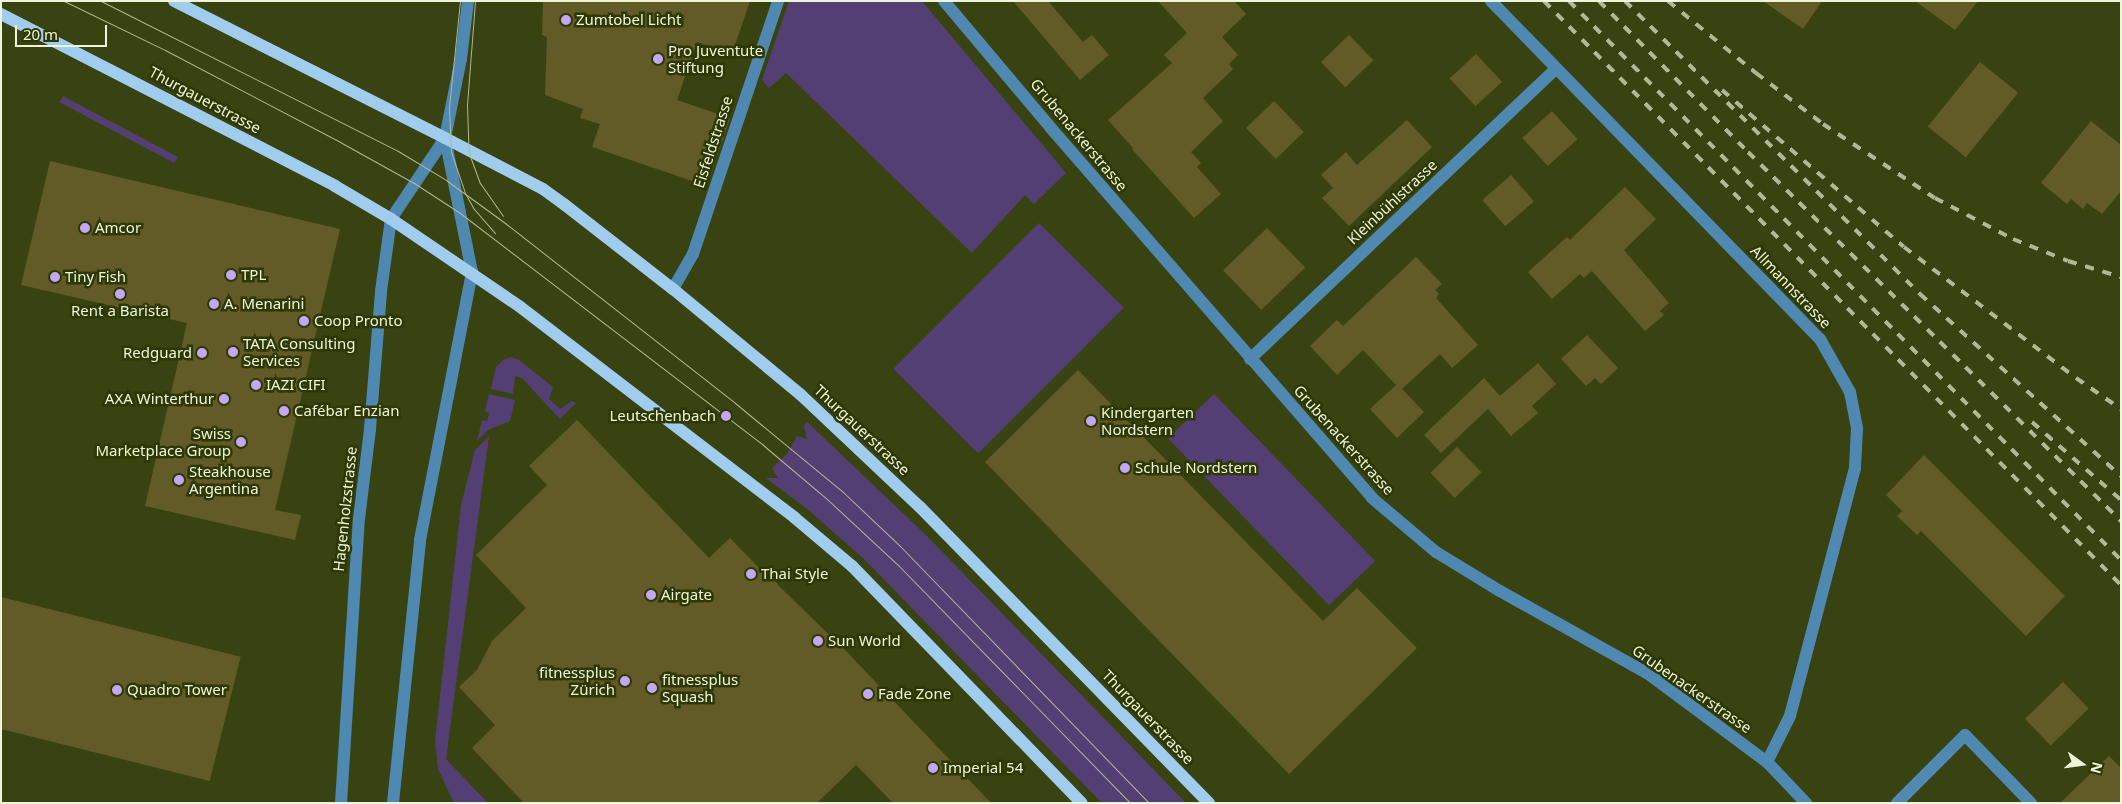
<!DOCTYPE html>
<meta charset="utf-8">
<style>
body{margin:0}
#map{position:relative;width:2122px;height:804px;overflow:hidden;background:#384311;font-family:"Noto Sans",sans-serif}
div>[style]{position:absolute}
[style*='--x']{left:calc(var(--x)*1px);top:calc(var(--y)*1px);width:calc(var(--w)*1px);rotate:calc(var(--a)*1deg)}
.green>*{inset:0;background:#543f74;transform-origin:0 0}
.building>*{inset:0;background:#635b27;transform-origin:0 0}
.minor>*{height:12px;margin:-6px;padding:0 6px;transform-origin:6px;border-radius:6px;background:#4f89b2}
.major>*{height:12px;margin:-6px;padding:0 6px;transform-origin:6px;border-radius:6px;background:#a0cdee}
.tram>*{height:1px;margin:-0.5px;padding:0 0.5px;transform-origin:0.5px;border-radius:0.5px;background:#b0b997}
.rail>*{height:4px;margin-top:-2px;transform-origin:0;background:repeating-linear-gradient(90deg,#b0b997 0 9px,transparent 0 18px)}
.dots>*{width:14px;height:14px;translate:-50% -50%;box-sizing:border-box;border:2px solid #2e3804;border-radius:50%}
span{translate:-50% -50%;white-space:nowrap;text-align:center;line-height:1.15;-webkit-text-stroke:5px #2e3804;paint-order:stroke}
.poi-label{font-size:15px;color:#edf5da}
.left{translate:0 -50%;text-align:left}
.right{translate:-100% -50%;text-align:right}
.street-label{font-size:15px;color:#edf5da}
.frame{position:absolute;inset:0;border:2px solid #edf5da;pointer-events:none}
.north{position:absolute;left:2057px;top:739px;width:50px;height:50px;-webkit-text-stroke:4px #2e3804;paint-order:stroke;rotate:104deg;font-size:14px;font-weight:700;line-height:20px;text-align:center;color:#edf5da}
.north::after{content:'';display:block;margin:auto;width:18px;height:22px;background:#edf5da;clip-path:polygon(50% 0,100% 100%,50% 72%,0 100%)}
.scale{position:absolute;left:15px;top:25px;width:92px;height:22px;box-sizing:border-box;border:2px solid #edf5da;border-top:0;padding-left:6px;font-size:15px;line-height:18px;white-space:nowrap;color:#edf5da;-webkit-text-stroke:4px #2e3804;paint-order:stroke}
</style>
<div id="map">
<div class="green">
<i style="clip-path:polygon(789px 1px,922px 1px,1066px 173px,1034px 204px,1025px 195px,972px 253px,786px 73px,769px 88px,762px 80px)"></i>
<i style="left:63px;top:96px;width:130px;height:7px;rotate:28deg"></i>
<i style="left:1039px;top:223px;width:120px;height:206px;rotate:45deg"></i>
<i style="clip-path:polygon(511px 357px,519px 360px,553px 387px,549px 399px,560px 409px,572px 401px,576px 403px,560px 419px,522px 378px,515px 376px,513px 394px,491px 389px,496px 367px,503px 360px)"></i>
<i style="clip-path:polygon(489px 394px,515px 400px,510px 421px,488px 430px,477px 441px,482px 420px,487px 421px,489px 413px,485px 411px)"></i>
<i style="left:1214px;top:394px;width:232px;height:64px;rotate:46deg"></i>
<i style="clip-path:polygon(807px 422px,929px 538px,1186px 803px,1102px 803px,863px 558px,806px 508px,766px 478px,778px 478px,772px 468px,787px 454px,797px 436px,807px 439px,804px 426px)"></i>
<i style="clip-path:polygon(489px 436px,446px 759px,488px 803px,454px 803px,438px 769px,435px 741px,461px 505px,475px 450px)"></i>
</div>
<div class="building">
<i style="clip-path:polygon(543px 1px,750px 1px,732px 54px,697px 42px,677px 100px,730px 118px,707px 186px,592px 147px,600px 124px,580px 118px,583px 109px,545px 95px,547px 37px,542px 35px)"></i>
<i style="clip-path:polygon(1013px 1px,1048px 1px,1083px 42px,1092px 35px,1109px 55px,1080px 80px)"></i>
<i style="clip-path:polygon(1158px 1px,1234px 1px,1246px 14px,1222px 37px,1238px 55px,1229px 64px,1233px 69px,1203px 98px,1223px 121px,1191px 152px,1201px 163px,1197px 167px,1221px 194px,1194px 218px,1132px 149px,1133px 148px,1108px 120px,1172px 63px,1164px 55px,1187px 33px)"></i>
<i style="clip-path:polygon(1763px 1px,1822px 1px,1803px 29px)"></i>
<i style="clip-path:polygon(1915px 1px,1978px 1px,1955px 30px)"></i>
<i style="left:1349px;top:35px;width:35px;height:39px;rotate:46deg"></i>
<i style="left:1476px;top:54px;width:38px;height:36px;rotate:47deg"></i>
<i style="left:1980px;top:62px;width:49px;height:83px;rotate:39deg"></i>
<i style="left:1274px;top:101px;width:43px;height:39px;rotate:46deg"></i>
<i style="left:1552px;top:111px;width:38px;height:40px;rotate:48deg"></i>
<i style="clip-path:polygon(1407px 120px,1432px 147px,1349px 226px,1322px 198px,1333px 188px,1321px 175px,1346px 152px,1357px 165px)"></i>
<i style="clip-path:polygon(2091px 121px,2121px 145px,2121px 191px,2102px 214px,2087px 203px,2083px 209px,2071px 199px,2067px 204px,2041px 183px)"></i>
<i style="clip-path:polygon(50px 161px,340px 229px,275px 510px,301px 515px,295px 540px,145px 506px,187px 323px,21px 285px)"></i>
<i style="left:1511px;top:175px;width:35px;height:38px;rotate:49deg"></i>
<i style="clip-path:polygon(1625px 187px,1656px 219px,1624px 250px,1669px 303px,1660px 311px,1664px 315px,1645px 331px,1592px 271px,1584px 278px,1580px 274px,1552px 299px,1528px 272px,1567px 237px,1570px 240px)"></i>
<i style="left:1267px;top:228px;width:55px;height:61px;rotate:46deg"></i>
<i style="clip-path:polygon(1416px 257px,1442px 284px,1435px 290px,1439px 294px,1436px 298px,1478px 345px,1452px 368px,1440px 354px,1402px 389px,1424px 412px,1397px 438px,1370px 409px,1396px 385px,1363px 350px,1337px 375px,1310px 346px,1337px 320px,1343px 326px)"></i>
<i style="clip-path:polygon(1587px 335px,1618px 368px,1601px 384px,1595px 378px,1586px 386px,1561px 359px)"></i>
<i style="clip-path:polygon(1538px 363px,1556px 384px,1532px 406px,1538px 413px,1511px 436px,1488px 409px,1441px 453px,1424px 435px,1484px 378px,1500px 396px)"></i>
<i style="clip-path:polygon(1078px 370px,1323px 621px,1357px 588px,1417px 648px,1289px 774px,985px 462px)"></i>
<i style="clip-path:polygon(577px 420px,709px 558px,730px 538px,768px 577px,771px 574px,779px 586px,847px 652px,991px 803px,893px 803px,856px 765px,817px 803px,524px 803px,472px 748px,495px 725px,459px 687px,477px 670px,492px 641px,526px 608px,476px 555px,547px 485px,529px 466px)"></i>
<i style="left:1457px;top:447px;width:35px;height:37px;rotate:46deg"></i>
<i style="clip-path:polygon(1924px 455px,2065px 596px,2026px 636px,1921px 531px,1917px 535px,1897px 516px,1902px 511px,1886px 495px)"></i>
<i style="left:1px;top:597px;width:247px;height:128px;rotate:14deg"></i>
<i style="left:2063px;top:682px;width:37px;height:53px;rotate:46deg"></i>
<i style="clip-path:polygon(2109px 756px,2121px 768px,2121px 803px,2060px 803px)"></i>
</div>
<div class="minor">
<i style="--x:944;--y:1;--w:165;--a:49.9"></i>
<i style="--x:1050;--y:127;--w:491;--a:49"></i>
<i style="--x:1372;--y:498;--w:84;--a:40.2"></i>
<i style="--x:1436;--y:552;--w:75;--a:31.4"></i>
<i style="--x:1500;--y:591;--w:168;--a:29.2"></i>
<i style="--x:1647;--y:673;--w:149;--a:36.6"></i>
<i style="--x:1767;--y:762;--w:57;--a:46.4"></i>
<i style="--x:1491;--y:1;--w:472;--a:45.8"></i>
<i style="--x:1820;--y:339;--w:61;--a:60.5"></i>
<i style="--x:1850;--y:392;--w:37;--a:79"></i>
<i style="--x:1857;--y:428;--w:40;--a:92.9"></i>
<i style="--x:1855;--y:468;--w:256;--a:104.7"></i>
<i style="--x:1790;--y:716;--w:51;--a:116.6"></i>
<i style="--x:673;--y:289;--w:40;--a:-60.3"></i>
<i style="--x:693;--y:254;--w:267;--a:-71.4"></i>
<i style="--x:1250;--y:359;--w:422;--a:-43.5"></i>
<i style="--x:341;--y:803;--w:285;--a:-86.4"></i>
<i style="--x:359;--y:519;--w:91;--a:-83"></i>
<i style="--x:370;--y:429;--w:138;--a:-85.4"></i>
<i style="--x:381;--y:291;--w:73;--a:-82.1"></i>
<i style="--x:391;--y:219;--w:97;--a:-56.3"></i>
<i style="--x:393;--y:803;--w:264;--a:-84.1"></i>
<i style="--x:420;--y:540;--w:273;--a:-79"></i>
<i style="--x:472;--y:272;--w:137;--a:-101.4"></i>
<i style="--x:445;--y:138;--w:81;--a:-78.6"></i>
<i style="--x:461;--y:59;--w:58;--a:-83.1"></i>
<i style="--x:1897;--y:803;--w:96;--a:-45"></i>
<i style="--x:1965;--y:735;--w:95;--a:45.9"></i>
</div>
<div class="major">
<i style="--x:174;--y:1;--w:304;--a:26.8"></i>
<i style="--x:445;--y:138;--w:110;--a:27.5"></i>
<i style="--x:543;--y:189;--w:27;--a:36"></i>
<i style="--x:565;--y:205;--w:137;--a:37.9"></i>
<i style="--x:673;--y:289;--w:166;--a:39.6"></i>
<i style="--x:801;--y:395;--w:163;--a:43.3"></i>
<i style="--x:920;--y:507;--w:414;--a:45.7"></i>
<i style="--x:1;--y:14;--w:376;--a:27.2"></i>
<i style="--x:335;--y:186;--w:65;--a:30.5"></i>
<i style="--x:391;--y:219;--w:155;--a:34.2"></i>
<i style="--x:519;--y:306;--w:348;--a:37.5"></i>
<i style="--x:795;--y:518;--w:75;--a:40.1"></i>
<i style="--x:852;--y:566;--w:330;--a:45.9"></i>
</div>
<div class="tram">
<i style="--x:64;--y:1;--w:112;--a:25.9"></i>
<i style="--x:165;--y:50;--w:198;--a:27.7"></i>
<i style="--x:340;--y:142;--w:85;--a:29"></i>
<i style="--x:414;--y:183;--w:55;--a:33.1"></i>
<i style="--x:460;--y:213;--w:382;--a:37.4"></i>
<i style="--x:763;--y:445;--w:85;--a:40.2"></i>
<i style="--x:828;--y:500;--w:96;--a:42.9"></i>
<i style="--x:898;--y:565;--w:332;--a:45.7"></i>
<i style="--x:101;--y:1;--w:333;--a:26.8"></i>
<i style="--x:398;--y:151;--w:56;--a:31.1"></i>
<i style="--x:446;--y:180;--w:73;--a:36.1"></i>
<i style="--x:505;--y:223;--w:292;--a:38"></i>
<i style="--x:735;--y:403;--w:141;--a:39.5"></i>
<i style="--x:844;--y:493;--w:77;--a:43.4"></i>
<i style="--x:900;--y:546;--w:358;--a:45.9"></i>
<i style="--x:460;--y:1;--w:108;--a:95.9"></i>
<i style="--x:449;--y:108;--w:44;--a:87.4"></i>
<i style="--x:451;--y:152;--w:43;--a:71.1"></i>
<i style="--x:465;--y:193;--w:18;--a:61"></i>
<i style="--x:474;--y:209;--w:32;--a:49"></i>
<i style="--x:475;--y:1;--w:104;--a:94.4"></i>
<i style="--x:467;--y:105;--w:37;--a:88"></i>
<i style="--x:468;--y:142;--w:14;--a:82"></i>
<i style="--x:470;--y:156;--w:29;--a:70"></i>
<i style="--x:480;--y:183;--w:40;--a:55.1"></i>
</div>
<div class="rail">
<i style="--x:1544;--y:1;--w:821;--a:45.35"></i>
<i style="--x:1569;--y:1;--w:786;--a:45.36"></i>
<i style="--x:1599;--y:1;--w:212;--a:45.4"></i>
<i style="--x:1748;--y:152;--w:525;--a:44.69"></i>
<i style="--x:1625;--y:1;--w:416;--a:44.8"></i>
<i style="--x:1920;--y:294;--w:271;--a:42.2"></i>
<i style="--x:1668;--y:1;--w:114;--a:39.3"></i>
<i style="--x:1756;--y:73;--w:84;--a:37.3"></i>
<i style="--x:1823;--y:124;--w:134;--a:33.5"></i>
<i style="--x:1935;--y:198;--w:88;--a:27.7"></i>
<i style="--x:2013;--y:239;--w:59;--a:21.8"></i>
<i style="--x:2068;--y:261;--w:55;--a:16.8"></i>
<i style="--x:1722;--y:90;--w:240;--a:40.8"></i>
<i style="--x:1904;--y:247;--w:216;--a:37.3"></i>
<i style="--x:2076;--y:378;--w:55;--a:34.6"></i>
<i style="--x:2032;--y:422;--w:118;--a:41.2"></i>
</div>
<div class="dots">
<i style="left:566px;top:20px;background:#c3a7f2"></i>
<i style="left:658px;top:59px;background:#c3a7f2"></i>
<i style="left:85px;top:228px;background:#c3a7f2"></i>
<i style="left:231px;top:275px;background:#c3a7f2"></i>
<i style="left:55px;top:277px;background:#c3a7f2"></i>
<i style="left:120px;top:294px;background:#c3a7f2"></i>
<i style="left:214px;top:304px;background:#c3a7f2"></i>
<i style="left:304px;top:321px;background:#c3a7f2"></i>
<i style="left:233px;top:352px;background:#c3a7f2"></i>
<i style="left:202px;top:353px;background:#c3a7f2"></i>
<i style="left:256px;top:385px;background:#c3a7f2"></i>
<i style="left:224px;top:399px;background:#c3a7f2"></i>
<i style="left:284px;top:411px;background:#c3a7f2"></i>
<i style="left:726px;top:416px;background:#c3a7f2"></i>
<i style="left:1091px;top:421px;background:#c3a7f2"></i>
<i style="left:241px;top:442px;background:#c3a7f2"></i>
<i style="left:1125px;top:468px;background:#c3a7f2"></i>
<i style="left:179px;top:480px;background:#c3a7f2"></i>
<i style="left:751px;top:574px;background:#c3a7f2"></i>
<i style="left:651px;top:595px;background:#c3a7f2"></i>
<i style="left:818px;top:641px;background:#c3a7f2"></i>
<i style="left:625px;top:681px;background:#c3a7f2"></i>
<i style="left:652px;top:688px;background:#c3a7f2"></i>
<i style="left:117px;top:690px;background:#c3a7f2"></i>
<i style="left:868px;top:694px;background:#c3a7f2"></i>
<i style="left:933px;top:768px;background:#c3a7f2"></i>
</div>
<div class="poi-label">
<span class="left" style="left:576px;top:20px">Zumtobel Licht</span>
<span class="left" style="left:668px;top:59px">Pro Juventute<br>Stiftung</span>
<span class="left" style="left:95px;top:228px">Amcor</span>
<span class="left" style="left:241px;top:275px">TPL</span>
<span class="left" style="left:65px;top:277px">Tiny Fish</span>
<span class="left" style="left:224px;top:304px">A. Menarini</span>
<span style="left:120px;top:311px">Rent a Barista</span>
<span class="left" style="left:314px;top:321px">Coop Pronto</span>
<span class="left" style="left:243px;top:352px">TATA Consulting<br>Services</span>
<span class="right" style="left:192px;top:353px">Redguard</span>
<span class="left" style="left:266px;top:385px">IAZI CIFI</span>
<span class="right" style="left:214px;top:399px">AXA Winterthur</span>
<span class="left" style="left:294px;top:411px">Cafébar Enzian</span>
<span class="left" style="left:1101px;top:421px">Kindergarten<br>Nordstern</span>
<span class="right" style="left:716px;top:416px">Leutschenbach</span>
<span class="right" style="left:231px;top:442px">Swiss<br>Marketplace Group</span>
<span class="left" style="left:1135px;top:468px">Schule Nordstern</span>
<span class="left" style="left:189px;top:480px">Steakhouse<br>Argentina</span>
<span class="left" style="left:761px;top:574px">Thai Style</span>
<span class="left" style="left:661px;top:595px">Airgate</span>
<span class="left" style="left:828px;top:641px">Sun World</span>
<span class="right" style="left:615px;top:681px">fitnessplus<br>Zürich</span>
<span class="left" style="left:662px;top:688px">fitnessplus<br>Squash</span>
<span class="left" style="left:127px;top:690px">Quadro Tower</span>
<span class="left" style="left:878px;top:694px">Fade Zone</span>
<span class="left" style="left:943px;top:768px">Imperial 54</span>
</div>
<div class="street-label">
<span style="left:205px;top:100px;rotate:28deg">Thurgauerstrasse</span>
<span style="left:1079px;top:135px;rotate:50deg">Grubenackerstrasse</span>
<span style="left:713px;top:142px;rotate:-72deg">Eisfeldstrasse</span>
<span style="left:1392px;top:202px;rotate:-43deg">Kleinbühlstrasse</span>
<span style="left:1791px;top:287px;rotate:46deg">Allmannstrasse</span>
<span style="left:862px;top:430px;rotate:43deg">Thurgauerstrasse</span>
<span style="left:1344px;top:440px;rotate:48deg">Grubenackerstrasse</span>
<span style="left:345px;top:509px;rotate:-84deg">Hagenholzstrasse</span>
<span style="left:1692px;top:689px;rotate:35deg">Grubenackerstrasse</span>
<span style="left:1148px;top:717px;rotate:46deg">Thurgauerstrasse</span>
</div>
<div class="frame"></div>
<div class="north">N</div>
<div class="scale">20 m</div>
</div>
